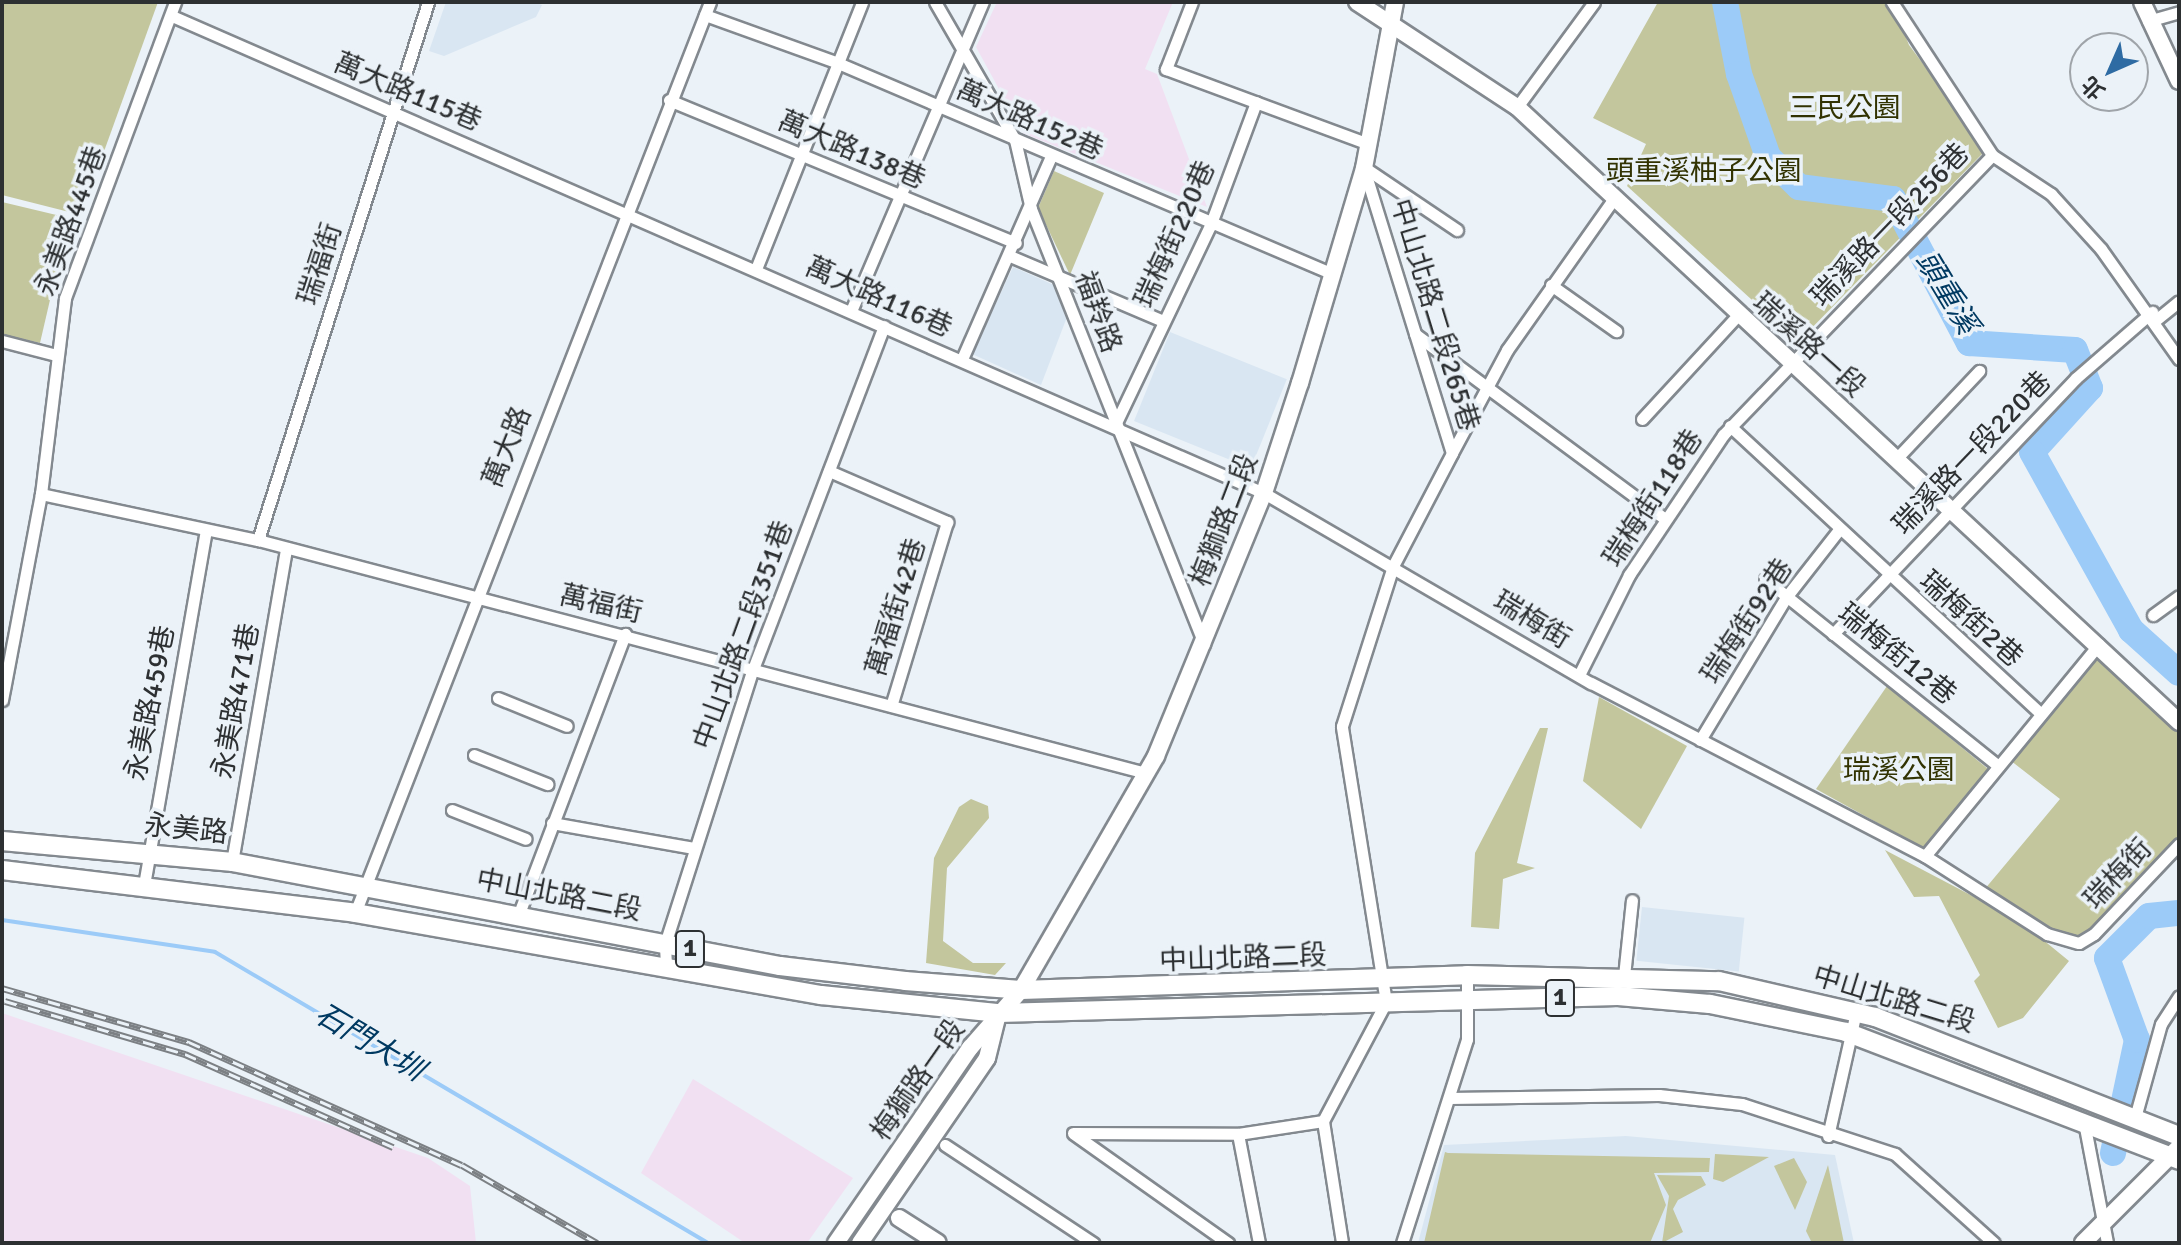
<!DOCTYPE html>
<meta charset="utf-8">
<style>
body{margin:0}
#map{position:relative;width:2181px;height:1245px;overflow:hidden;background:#ebf2f8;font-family:Signika,"Noto Sans TC",sans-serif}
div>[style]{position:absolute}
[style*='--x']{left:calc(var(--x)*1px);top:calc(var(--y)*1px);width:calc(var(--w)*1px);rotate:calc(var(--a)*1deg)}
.built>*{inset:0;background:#d9e6f2;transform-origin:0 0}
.industrial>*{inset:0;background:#f1e0f2}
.green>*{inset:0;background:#c3c69d}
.stream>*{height:4px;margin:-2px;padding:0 2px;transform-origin:2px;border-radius:2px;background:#9ccbf8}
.river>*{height:26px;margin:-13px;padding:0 13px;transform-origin:13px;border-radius:13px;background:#9ccbf8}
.roads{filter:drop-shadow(2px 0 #83898f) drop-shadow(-2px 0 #83898f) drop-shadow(0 2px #83898f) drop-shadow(0 -2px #83898f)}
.street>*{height:11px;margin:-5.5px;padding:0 5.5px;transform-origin:5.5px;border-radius:5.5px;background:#fff}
.secondary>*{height:16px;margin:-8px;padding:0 8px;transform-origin:8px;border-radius:8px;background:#fff}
.primary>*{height:18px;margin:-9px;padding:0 9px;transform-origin:9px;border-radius:9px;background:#fff}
.rail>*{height:7px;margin-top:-3.5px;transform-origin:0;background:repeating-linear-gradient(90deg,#ebf2f8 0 12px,#7c8084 0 24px);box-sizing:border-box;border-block:2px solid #7c8084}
span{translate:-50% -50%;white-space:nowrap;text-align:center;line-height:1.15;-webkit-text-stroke:7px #ebf2f8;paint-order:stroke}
.shield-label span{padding:2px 6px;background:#ebf2f8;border:2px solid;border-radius:6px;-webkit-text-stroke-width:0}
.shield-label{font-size:26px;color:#2d3032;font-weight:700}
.street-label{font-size:28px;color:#2d3032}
.park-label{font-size:28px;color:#323302}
.water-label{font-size:30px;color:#003961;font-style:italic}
.frame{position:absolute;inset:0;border:4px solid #2d3032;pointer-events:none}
.north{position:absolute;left:2069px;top:32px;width:80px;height:80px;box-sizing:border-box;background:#ebf2f8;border:2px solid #9fa4a9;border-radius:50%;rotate:225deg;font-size:22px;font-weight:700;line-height:32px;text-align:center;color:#2d3032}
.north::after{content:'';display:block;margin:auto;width:28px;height:36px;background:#2e6ba3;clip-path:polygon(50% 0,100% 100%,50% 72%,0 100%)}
</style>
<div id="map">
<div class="built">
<i style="clip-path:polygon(446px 2px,534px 2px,542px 5px,536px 17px,444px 56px,429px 51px)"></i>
<i style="clip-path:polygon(1013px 267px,1054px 285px,1067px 317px,1041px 385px,972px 354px)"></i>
<i style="left:1170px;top:332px;width:126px;height:96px;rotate:22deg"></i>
<i style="left:1642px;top:907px;width:103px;height:54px;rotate:6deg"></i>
<i style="clip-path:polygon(1626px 1136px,1835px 1155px,1854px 1243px,1418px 1243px,1444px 1145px)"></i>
</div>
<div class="industrial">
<i style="clip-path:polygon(997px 2px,1173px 2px,1145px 69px,1157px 74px,1207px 207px,1023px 133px,976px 47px)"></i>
<i style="clip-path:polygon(2px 1013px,428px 1158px,470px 1186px,476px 1243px,2px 1243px)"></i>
<i style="clip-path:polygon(693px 1079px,853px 1178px,807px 1243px,745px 1243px,641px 1173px)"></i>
</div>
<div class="green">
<i style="clip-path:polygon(2px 2px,158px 2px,81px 215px,2px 195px)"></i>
<i style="clip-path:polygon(1658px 2px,1892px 2px,1909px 45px,1987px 149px,1798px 342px,1627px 186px,1646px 144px,1593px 118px)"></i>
<i style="clip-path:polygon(1054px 171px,1104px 193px,1070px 275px,1038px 208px)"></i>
<i style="clip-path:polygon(2px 202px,69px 218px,40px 343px,2px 334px)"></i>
<i style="clip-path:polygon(2099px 644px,2179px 722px,2179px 844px,2079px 943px,2047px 934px,1984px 890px,2060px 799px,2006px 757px)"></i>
<i style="clip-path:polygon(1887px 686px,1988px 769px,1923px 848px,1816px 789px)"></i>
<i style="clip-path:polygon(1599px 697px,1687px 746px,1641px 829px,1583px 781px)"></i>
<i style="clip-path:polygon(1540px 728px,1548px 728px,1517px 863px,1535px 868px,1503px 879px,1499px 929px,1471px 927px,1475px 853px)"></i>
<i style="clip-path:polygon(971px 799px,988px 806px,989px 818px,947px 868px,943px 941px,973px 963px,1006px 963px,995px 975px,926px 963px,934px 858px,959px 807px)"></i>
<i style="clip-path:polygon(1885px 850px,2020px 921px,2069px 961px,2023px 1018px,1998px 1028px,1974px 981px,1980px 975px,1939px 896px,1914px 897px)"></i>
<i style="clip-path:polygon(1445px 1152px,1448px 1153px,1710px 1158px,1709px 1172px,1654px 1173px,1666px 1205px,1650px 1243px,1424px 1243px)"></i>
<i style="clip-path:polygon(1715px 1154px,1769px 1157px,1723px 1182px,1713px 1179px)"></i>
<i style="clip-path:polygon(1794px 1158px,1807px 1182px,1795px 1210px,1774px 1166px)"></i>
<i style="clip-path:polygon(1828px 1165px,1844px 1243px,1812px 1243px,1806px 1231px)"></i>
<i style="clip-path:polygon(1657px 1175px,1701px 1176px,1706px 1185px,1678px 1200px,1673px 1209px,1683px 1232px,1662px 1243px,1669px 1196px)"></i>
</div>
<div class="stream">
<i style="--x:2;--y:920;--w:215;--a:8.5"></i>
<i style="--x:215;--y:952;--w:572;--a:30.55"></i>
</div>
<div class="river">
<i style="--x:1725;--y:2;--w:73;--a:79"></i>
<i style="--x:1739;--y:74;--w:88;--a:70.7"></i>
<i style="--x:1768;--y:157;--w:43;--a:44.1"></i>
<i style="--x:1799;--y:187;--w:95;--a:7.3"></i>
<i style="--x:1893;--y:199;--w:163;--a:62.2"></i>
<i style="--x:1969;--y:343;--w:106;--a:3.8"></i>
<i style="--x:2075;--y:350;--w:41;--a:68.5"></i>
<i style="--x:2090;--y:388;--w:86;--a:132.2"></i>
<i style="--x:2032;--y:452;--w:204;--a:60.9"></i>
<i style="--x:2131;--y:630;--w:64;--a:41.9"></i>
<i style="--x:2113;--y:1153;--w:116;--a:-78"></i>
<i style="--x:2137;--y:1040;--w:87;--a:-110.1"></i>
<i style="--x:2107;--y:958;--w:59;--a:-45"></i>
<i style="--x:2149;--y:916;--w:30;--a:-6"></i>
</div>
<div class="roads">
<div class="street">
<i style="--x:935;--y:2;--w:160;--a:59.9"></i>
<i style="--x:1015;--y:140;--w:71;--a:76.9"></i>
<i style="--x:1031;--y:209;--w:468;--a:68.3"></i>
<i style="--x:1192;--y:2;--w:72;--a:111.2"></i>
<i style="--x:1166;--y:69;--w:216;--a:20.3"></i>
<i style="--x:1892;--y:2;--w:183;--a:56.8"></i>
<i style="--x:1992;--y:155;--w:71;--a:33.5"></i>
<i style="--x:2051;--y:194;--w:74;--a:47.7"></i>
<i style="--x:2101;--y:249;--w:135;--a:54.7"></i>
<i style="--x:705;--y:15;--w:141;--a:19.8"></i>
<i style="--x:838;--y:63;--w:538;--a:23.09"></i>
<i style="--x:172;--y:16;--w:1192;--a:23.6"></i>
<i style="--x:1264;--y:493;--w:378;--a:30.2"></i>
<i style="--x:1591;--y:683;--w:376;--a:27.4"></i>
<i style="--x:1925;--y:856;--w:145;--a:32.6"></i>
<i style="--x:2047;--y:934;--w:33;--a:16"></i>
<i style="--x:2079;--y:943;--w:17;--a:-31"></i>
<i style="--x:2094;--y:934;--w:124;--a:-46.6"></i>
<i style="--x:2148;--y:21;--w:32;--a:-16"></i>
<i style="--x:669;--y:100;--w:375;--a:22.4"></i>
<i style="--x:1517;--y:107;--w:130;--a:-53.7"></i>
<i style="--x:1365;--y:168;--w:111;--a:34"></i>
<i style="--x:1010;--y:256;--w:166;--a:23"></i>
<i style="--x:756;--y:269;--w:287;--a:-68.3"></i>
<i style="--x:1551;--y:285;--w:80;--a:35.3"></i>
<i style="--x:851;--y:311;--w:336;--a:-66.9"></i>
<i style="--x:2157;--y:319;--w:28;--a:-39"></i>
<i style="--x:1415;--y:334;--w:310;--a:36.5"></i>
<i style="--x:2;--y:341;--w:56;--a:14.5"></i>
<i style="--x:962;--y:359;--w:222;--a:-66.3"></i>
<i style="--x:1642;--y:419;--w:140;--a:-47.3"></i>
<i style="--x:1730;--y:426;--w:424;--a:42.8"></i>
<i style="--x:1114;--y:427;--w:223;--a:-64.5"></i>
<i style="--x:1210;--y:226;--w:132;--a:-69.6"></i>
<i style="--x:1452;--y:453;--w:117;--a:-61.9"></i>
<i style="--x:1507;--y:350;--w:184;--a:-54.8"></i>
<i style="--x:1897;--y:458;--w:120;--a:-46.7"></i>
<i style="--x:829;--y:471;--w:129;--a:23.4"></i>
<i style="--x:947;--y:522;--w:192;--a:106.9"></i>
<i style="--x:41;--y:494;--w:222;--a:12"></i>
<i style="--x:258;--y:540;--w:918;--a:14.7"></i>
<i style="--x:258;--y:540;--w:564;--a:-72.46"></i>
<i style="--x:1765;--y:579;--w:299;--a:38.7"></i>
<i style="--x:2153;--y:615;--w:32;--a:-36"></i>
<i style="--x:1833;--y:634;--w:353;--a:-46.5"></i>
<i style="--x:2076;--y:378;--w:101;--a:-41"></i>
<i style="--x:1579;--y:675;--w:112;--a:-63.4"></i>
<i style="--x:1629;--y:575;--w:169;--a:-56.1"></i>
<i style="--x:1723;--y:435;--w:388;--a:-46.1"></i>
<i style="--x:498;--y:698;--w:74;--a:22.1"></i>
<i style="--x:2;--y:700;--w:210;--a:-79.3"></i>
<i style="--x:41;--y:494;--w:197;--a:-83"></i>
<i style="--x:65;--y:298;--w:316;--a:-69.6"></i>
<i style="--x:1700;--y:740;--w:168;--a:-58.9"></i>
<i style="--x:1787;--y:596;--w:83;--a:-51.9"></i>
<i style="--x:474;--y:755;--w:79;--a:21.7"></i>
<i style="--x:452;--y:810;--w:79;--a:21.4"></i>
<i style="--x:552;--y:823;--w:144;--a:10"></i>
<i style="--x:1925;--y:856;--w:274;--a:-50.6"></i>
<i style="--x:232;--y:862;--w:318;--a:-80.2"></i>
<i style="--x:144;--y:885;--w:360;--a:-80.1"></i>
<i style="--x:355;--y:913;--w:978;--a:-68.71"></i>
<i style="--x:518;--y:916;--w:302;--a:-69.2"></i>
<i style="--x:666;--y:965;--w:21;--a:-93"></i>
<i style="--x:665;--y:944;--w:289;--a:-72.3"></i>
<i style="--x:753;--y:669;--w:367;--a:-69.1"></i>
<i style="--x:1624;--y:976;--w:76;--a:-84"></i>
<i style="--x:1449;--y:1098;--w:210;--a:-0.8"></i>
<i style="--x:1659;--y:1095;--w:83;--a:6.2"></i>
<i style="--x:1742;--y:1104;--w:161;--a:18.1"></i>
<i style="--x:1895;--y:1154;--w:133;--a:42"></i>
<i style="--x:2136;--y:1114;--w:93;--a:-74.5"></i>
<i style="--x:2161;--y:1024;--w:33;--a:-57"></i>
<i style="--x:1323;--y:1121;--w:135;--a:-62.1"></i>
<i style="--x:1386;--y:1002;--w:279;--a:-99.1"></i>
<i style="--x:1342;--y:726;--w:168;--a:-72.3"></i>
<i style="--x:1393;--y:566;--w:127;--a:-62.4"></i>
<i style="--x:1452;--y:453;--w:297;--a:-107.2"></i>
<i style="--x:1323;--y:1121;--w:123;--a:81.1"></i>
<i style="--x:2084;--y:1122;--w:123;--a:79.2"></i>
<i style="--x:1073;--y:1133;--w:165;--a:0.3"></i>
<i style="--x:1238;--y:1134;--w:86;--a:-8.7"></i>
<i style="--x:1074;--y:1134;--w:189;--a:35.3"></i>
<i style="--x:1238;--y:1134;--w:111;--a:79.1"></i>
<i style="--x:1828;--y:1136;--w:127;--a:-77.3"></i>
<i style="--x:945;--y:1145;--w:178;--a:33.5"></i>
<i style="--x:1402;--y:1243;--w:214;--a:-72.3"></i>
<i style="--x:1467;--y:1039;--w:64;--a:-90"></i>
</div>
<div class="secondary">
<i style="--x:1357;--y:2;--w:191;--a:33.3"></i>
<i style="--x:1517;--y:107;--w:904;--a:42.89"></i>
<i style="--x:2142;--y:2;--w:87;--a:64.9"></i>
<i style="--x:899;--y:1218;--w:46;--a:32.7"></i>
<i style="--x:836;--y:1243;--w:237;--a:-55.5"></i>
<i style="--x:970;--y:1048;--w:77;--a:-48.7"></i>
<i style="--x:1021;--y:990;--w:270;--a:-60"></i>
<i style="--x:1156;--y:756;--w:284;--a:-67.7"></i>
<i style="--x:1264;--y:493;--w:116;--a:-71.9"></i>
<i style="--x:1300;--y:383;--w:224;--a:-73.4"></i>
<i style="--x:1364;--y:168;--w:169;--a:-79.4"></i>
<i style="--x:860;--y:1243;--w:224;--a:-55.5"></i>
<i style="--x:987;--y:1058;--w:41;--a:-76"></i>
<i style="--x:2083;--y:1243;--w:136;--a:-45"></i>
</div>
<div class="primary">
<i style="--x:2;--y:841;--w:231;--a:5.2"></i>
<i style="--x:232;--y:862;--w:558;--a:10.75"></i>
<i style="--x:780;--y:966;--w:126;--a:6.8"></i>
<i style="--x:905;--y:981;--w:116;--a:4.4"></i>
<i style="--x:1021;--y:990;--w:446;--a:-1.9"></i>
<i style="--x:1467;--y:975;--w:252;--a:1.4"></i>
<i style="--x:1719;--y:981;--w:160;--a:13"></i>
<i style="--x:1875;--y:1017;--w:326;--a:21.4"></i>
<i style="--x:2;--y:870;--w:356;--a:6.9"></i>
<i style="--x:355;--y:913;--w:473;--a:10"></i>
<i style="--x:821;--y:995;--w:179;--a:5.8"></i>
<i style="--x:999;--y:1013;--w:619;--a:-1.57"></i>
<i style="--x:1618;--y:996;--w:92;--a:5"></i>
<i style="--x:1710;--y:1004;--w:139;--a:11.6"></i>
<i style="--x:1846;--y:1032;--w:357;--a:21"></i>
</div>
</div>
<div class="rail">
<i style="--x:2;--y:988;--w:195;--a:16.1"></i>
<i style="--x:189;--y:1042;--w:299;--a:24.3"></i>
<i style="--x:462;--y:1165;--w:156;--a:30"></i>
<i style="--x:5;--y:1001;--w:188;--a:16.4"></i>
<i style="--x:185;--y:1054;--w:228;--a:24.1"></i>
</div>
<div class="shield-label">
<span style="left:690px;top:949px">1</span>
<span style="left:1560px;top:998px">1</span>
</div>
<div class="street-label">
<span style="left:408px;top:92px;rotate:23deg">萬大路115巷</span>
<span style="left:1030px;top:120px;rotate:24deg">萬大路152巷</span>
<span style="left:852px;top:150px;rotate:23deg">萬大路138巷</span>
<span style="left:71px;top:221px;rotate:-70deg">永美路445巷</span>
<span style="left:1890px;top:225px;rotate:-46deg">瑞溪路一段256巷</span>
<span style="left:1175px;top:234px;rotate:-66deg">瑞梅街220巷</span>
<span style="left:320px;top:264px;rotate:-72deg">瑞福街</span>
<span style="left:879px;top:297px;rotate:24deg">萬大路116巷</span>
<span style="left:1098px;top:312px;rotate:70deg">福羚路</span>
<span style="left:1435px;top:315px;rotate:73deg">中山北路二段265巷</span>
<span style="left:1809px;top:345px;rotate:42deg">瑞溪路一段</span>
<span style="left:507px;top:447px;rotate:-68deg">萬大路</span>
<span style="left:1972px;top:453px;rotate:-46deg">瑞溪路一段220巷</span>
<span style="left:1653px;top:498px;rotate:-57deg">瑞梅街118巷</span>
<span style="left:1224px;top:520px;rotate:-69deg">梅獅路二段</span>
<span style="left:601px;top:604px;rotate:13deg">萬福街</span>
<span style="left:896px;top:607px;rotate:-73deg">萬福街42巷</span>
<span style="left:1971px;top:619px;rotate:42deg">瑞梅街2巷</span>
<span style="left:1532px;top:620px;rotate:31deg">瑞梅街</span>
<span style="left:1747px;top:621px;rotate:-57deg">瑞梅街92巷</span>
<span style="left:743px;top:635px;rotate:-70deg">中山北路二段351巷</span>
<span style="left:1897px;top:654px;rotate:39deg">瑞梅街12巷</span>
<span style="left:236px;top:701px;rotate:-80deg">永美路471巷</span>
<span style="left:150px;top:703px;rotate:-79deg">永美路459巷</span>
<span style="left:186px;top:829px;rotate:6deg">永美路</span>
<span style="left:2118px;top:874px;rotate:-47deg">瑞梅街</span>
<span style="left:559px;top:895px;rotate:11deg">中山北路二段</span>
<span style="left:1243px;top:958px;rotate:-2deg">中山北路二段</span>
<span style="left:1894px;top:999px;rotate:17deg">中山北路二段</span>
<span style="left:918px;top:1080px;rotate:-55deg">梅獅路一段</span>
</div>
<div class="park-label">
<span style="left:1845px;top:108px">三民公園</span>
<span style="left:1704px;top:171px">頭重溪柚子公園</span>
<span style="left:1899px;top:770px">瑞溪公園</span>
</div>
<div class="water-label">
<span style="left:1946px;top:293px;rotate:59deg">頭重溪</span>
<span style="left:369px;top:1043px;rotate:31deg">石門大圳</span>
</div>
<div class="frame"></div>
<div class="north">北</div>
</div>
